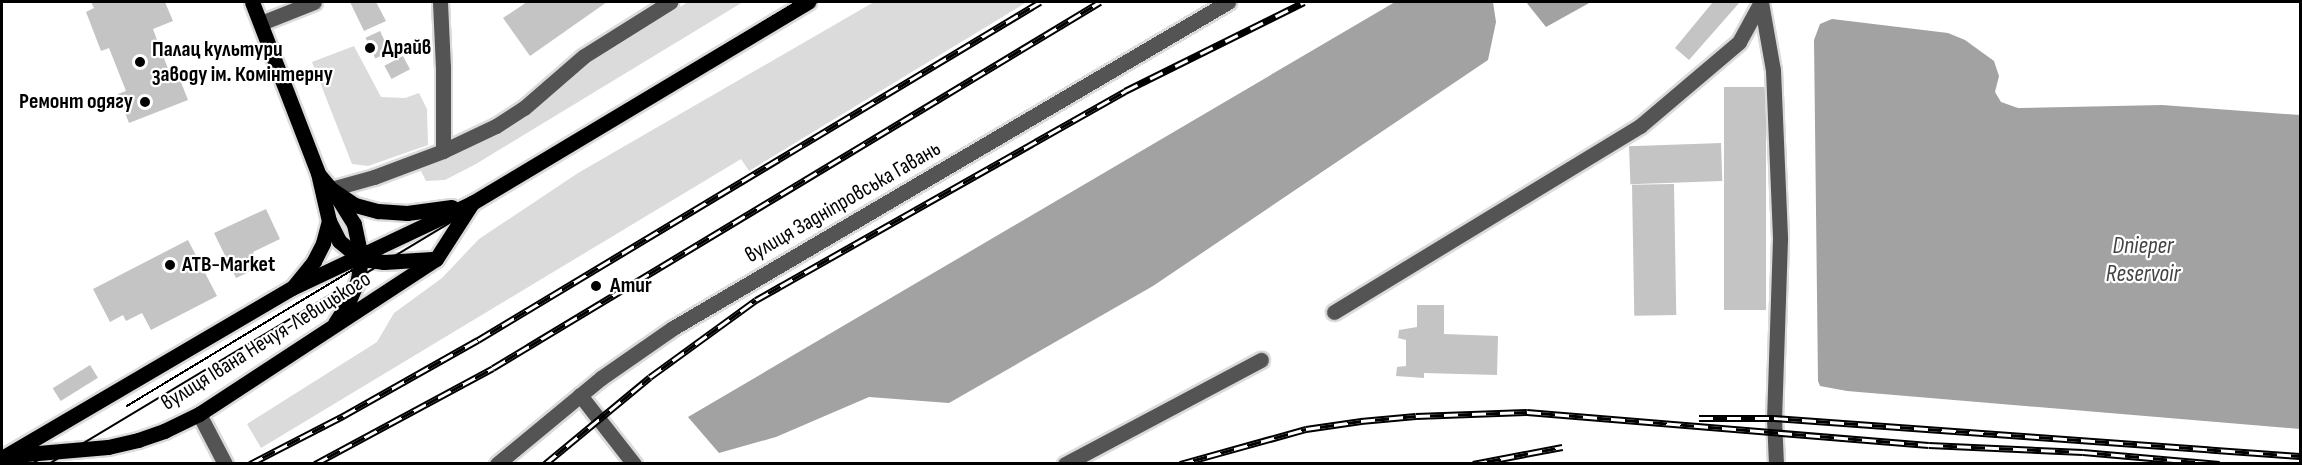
<!DOCTYPE html>
<meta charset="utf-8">
<style>
body{margin:0}
#map{position:relative;width:2302px;height:465px;overflow:hidden;background:#fff;font-family:"Sofia Sans Condensed",sans-serif}
div>[style]{position:absolute}
[style*='--x']{left:calc(var(--x)*1px);top:calc(var(--y)*1px);width:calc(var(--w)*1px);rotate:calc(var(--a)*1deg)}
.green>*{inset:0;background:#dbdbdb}
.water>*{inset:0;background:#a2a2a2}
.building>*{inset:0;background:#c4c4c4;transform-origin:0 0}
.roads{filter:drop-shadow(2px 0 #dbdbdb) drop-shadow(-2px 0 #dbdbdb) drop-shadow(0 2px #dbdbdb) drop-shadow(0 -2px #dbdbdb)}
.minor>*{height:15px;margin:-7.5px;padding:0 7.5px;transform-origin:7.5px;border-radius:7.5px;background:#545454}
.major>*{height:15px;margin:-7.5px;padding:0 7.5px;transform-origin:7.5px;border-radius:7.5px;background:#000}
.tram>*{height:1.5px;margin:-0.75px;padding:0 0.75px;transform-origin:0.75px;border-radius:0.75px;background:#000}
.rail>*{height:7px;margin-top:-3.5px;transform-origin:0;background:repeating-linear-gradient(90deg,#fff 0 14px,#000 0 28px);box-sizing:border-box;border-block:2px solid #000}
.dots>*{width:16px;height:16px;translate:-50% -50%;box-sizing:border-box;border:3px solid #fff;border-radius:50%}
span{translate:-50% -50%;white-space:nowrap;text-align:center;line-height:1.15;-webkit-text-stroke:4.5px #fff;paint-order:stroke}
.poi-label{font-size:22px;color:#000;font-weight:700}
.left{translate:0 -50%;text-align:left}
.right{translate:-100% -50%;text-align:right}
.street-label{font-size:22px;color:#000}
.water-label{font-size:24px;color:#434343;font-style:italic}
.frame{position:absolute;inset:0;border:3px solid #000;pointer-events:none}
</style>
<div id="map">
<div class="green">
<i style="clip-path:polygon(688px 2px,743px 2px,476px 164px,445px 180px,426px 181px,421px 171px,428px 163px,445px 158px,502px 133px,588px 63px)"></i>
<i style="clip-path:polygon(874px 2px,1027px 2px,749px 171px,741px 159px,261px 448px,247px 424px,377px 342px,394px 313px,442px 278px,479px 239px,578px 173px)"></i>
<i style="clip-path:polygon(354px 46px,381px 97px,405px 98px,419px 93px,427px 109px,428px 145px,368px 166px,352px 164px,312px 62px)"></i>
</div>
<div class="water">
<i style="clip-path:polygon(1395px 2px,1493px 2px,1496px 22px,1488px 60px,1153px 286px,949px 403px,869px 397px,776px 437px,719px 453px,688px 417px)"></i>
<i style="clip-path:polygon(1526px 2px,1591px 2px,1546px 27px)"></i>
<i style="clip-path:polygon(1832px 19px,1948px 33px,1965px 40px,1994px 61px,1999px 76px,1995px 92px,2001px 102px,2018px 108px,2162px 105px,2300px 115px,2300px 429px,1847px 391px,1820px 386px,1818px 381px,1814px 40px,1820px 24px)"></i>
</div>
<div class="building">
<i style="clip-path:polygon(91px 2px,165px 2px,173px 21px,153px 29px,170px 74px,177px 72px,188px 100px,129px 123px,118px 94px,126px 91px,109px 48px,101px 51px,86px 12px,94px 8px)"></i>
<i style="clip-path:polygon(350px 2px,376px 2px,386px 21px,364px 31px)"></i>
<i style="clip-path:polygon(527px 2px,607px 2px,530px 56px,503px 18px)"></i>
<i style="clip-path:polygon(1713px 2px,1740px 2px,1689px 60px,1675px 48px)"></i>
<i style="left:380px;top:31px;width:23px;height:16px;rotate:65deg"></i>
<i style="left:403px;top:56px;width:15px;height:21px;rotate:62deg"></i>
<i style="left:1724px;top:87px;width:42px;height:223px"></i>
<i style="left:1721px;top:143px;width:38px;height:92px;rotate:88deg"></i>
<i style="left:1674px;top:184px;width:131px;height:42px;rotate:89deg"></i>
<i style="clip-path:polygon(266px 209px,280px 239px,253px 252px,260px 267px,236px 278px,214px 233px)"></i>
<i style="clip-path:polygon(188px 240px,217px 296px,151px 330px,142px 313px,126px 321px,123px 315px,110px 322px,93px 289px)"></i>
<i style="clip-path:polygon(1417px 305px,1444px 305px,1444px 334px,1498px 336px,1497px 375px,1424px 373px,1424px 378px,1396px 376px,1397px 367px,1406px 366px,1406px 340px,1398px 338px,1399px 330px,1417px 327px)"></i>
<i style="left:90px;top:365px;width:15px;height:44px;rotate:58deg"></i>
</div>
<div class="roads">
<div class="minor">
<i style="--x:440;--y:2;--w:65;--a:87.4"></i>
<i style="--x:443;--y:67;--w:84;--a:90"></i>
<i style="--x:1761;--y:2;--w:69;--a:80"></i>
<i style="--x:1773;--y:70;--w:169;--a:87.6"></i>
<i style="--x:1780;--y:239;--w:179;--a:91.9"></i>
<i style="--x:1774;--y:418;--w:46;--a:87.5"></i>
<i style="--x:261;--y:23;--w:57;--a:-21.6"></i>
<i style="--x:331;--y:189;--w:45;--a:-15.6"></i>
<i style="--x:374;--y:177;--w:74;--a:-20.6"></i>
<i style="--x:443;--y:151;--w:59;--a:-25.3"></i>
<i style="--x:496;--y:126;--w:33;--a:-33"></i>
<i style="--x:524;--y:108;--w:79;--a:-40.9"></i>
<i style="--x:584;--y:56;--w:102;--a:-32.1"></i>
<i style="--x:1334;--y:312;--w:358;--a:-31.3"></i>
<i style="--x:1640;--y:126;--w:130;--a:-40.3"></i>
<i style="--x:1739;--y:42;--w:46;--a:-61.2"></i>
<i style="--x:580;--y:395;--w:88;--a:52"></i>
<i style="--x:199;--y:414;--w:56;--a:62.5"></i>
<i style="--x:497;--y:464;--w:135;--a:-39.6"></i>
<i style="--x:601;--y:378;--w:88;--a:-34.8"></i>
<i style="--x:673;--y:328;--w:644;--a:-30.43"></i>
<i style="--x:1065;--y:464;--w:222;--a:-28"></i>
</div>
<div class="major">
<i style="--x:252;--y:2;--w:183;--a:68.9"></i>
<i style="--x:318;--y:173;--w:49;--a:77.1"></i>
<i style="--x:329;--y:221;--w:22;--a:63"></i>
<i style="--x:339;--y:241;--w:14;--a:39"></i>
<i style="--x:350;--y:250;--w:22;--a:27"></i>
<i style="--x:370;--y:260;--w:14;--a:8"></i>
<i style="--x:384;--y:262;--w:48;--a:-3.6"></i>
<i style="--x:320;--y:176;--w:17;--a:50"></i>
<i style="--x:331;--y:189;--w:29;--a:34"></i>
<i style="--x:355;--y:205;--w:24;--a:15"></i>
<i style="--x:378;--y:211;--w:29;--a:4"></i>
<i style="--x:407;--y:213;--w:45;--a:-7.6"></i>
<i style="--x:294;--y:286;--w:32;--a:-51"></i>
<i style="--x:314;--y:261;--w:20;--a:-63"></i>
<i style="--x:323;--y:243;--w:23;--a:-75"></i>
<i style="--x:335;--y:323;--w:24;--a:-57"></i>
<i style="--x:348;--y:303;--w:26;--a:-67"></i>
<i style="--x:358;--y:279;--w:22;--a:-82"></i>
<i style="--x:361;--y:257;--w:34;--a:-102"></i>
<i style="--x:354;--y:224;--w:32;--a:-122"></i>
<i style="--x:15;--y:455;--w:93;--a:-4.9"></i>
<i style="--x:108;--y:447;--w:31;--a:-13"></i>
<i style="--x:138;--y:440;--w:28;--a:-19"></i>
<i style="--x:164;--y:431;--w:39;--a:-26"></i>
<i style="--x:199;--y:414;--w:283;--a:-33.2"></i>
<i style="--x:436;--y:259;--w:67;--a:-57.3"></i>
<i style="--x:2;--y:458;--w:336;--a:-30.4"></i>
<i style="--x:292;--y:288;--w:199;--a:-25.3"></i>
<i style="--x:472;--y:203;--w:392;--a:-30.9"></i>
</div>
</div>
<div class="tram">
<i style="--x:127;--y:406;--w:782;--a:-31.09"></i>
<i style="--x:32;--y:464;--w:31;--a:-32"></i>
<i style="--x:49;--y:464;--w:896;--a:-31.03"></i>
</div>
<div class="rail">
<i style="--x:1699;--y:418;--w:75;--a:0"></i>
<i style="--x:1774;--y:418;--w:527;--a:4.13"></i>
<i style="--x:250;--y:464;--w:105;--a:-27.3"></i>
<i style="--x:343;--y:416;--w:155;--a:-29.4"></i>
<i style="--x:478;--y:340;--w:656;--a:-31.02"></i>
<i style="--x:315;--y:464;--w:202;--a:-28.3"></i>
<i style="--x:493;--y:368;--w:709;--a:-31.09"></i>
<i style="--x:545;--y:464;--w:136;--a:-39.6"></i>
<i style="--x:650;--y:377;--w:131;--a:-36"></i>
<i style="--x:756;--y:300;--w:424;--a:-29.5"></i>
<i style="--x:1125;--y:91;--w:200;--a:-26.4"></i>
<i style="--x:1180;--y:464;--w:131;--a:-15.5"></i>
<i style="--x:1306;--y:429;--w:56;--a:-8.3"></i>
<i style="--x:1361;--y:421;--w:55;--a:-5.2"></i>
<i style="--x:1416;--y:416;--w:111;--a:-2.1"></i>
<i style="--x:1527;--y:412;--w:403;--a:4.7"></i>
<i style="--x:1929;--y:445;--w:154;--a:2.6"></i>
<i style="--x:2083;--y:452;--w:137;--a:5"></i>
<i style="--x:1473;--y:464;--w:91;--a:-10.8"></i>
</div>
<div class="dots">
<i style="left:370px;top:48px;background:#000"></i>
<i style="left:140px;top:62px;background:#000"></i>
<i style="left:145px;top:102px;background:#000"></i>
<i style="left:170px;top:265px;background:#000"></i>
<i style="left:596px;top:286px;background:#000"></i>
</div>
<div class="poi-label">
<span class="left" style="left:382px;top:48px">Драйв</span>
<span class="left" style="left:152px;top:62px">Палац культури<br>заводу ім. Комінтерну</span>
<span class="right" style="left:133px;top:102px">Ремонт одягу</span>
<span class="left" style="left:182px;top:265px">ATB-Market</span>
<span class="left" style="left:610px;top:286px">Amur</span>
</div>
<div class="street-label">
<span style="left:843px;top:202px;rotate:-30deg">вулиця Задніпровська Гавань</span>
<span style="left:266px;top:341px;rotate:-32deg">вулиця Івана Нечуя-Левицького</span>
</div>
<div class="water-label">
<span style="left:2143px;top:260px">Dnieper<br>Reservoir</span>
</div>
<div class="frame"></div>
</div>
